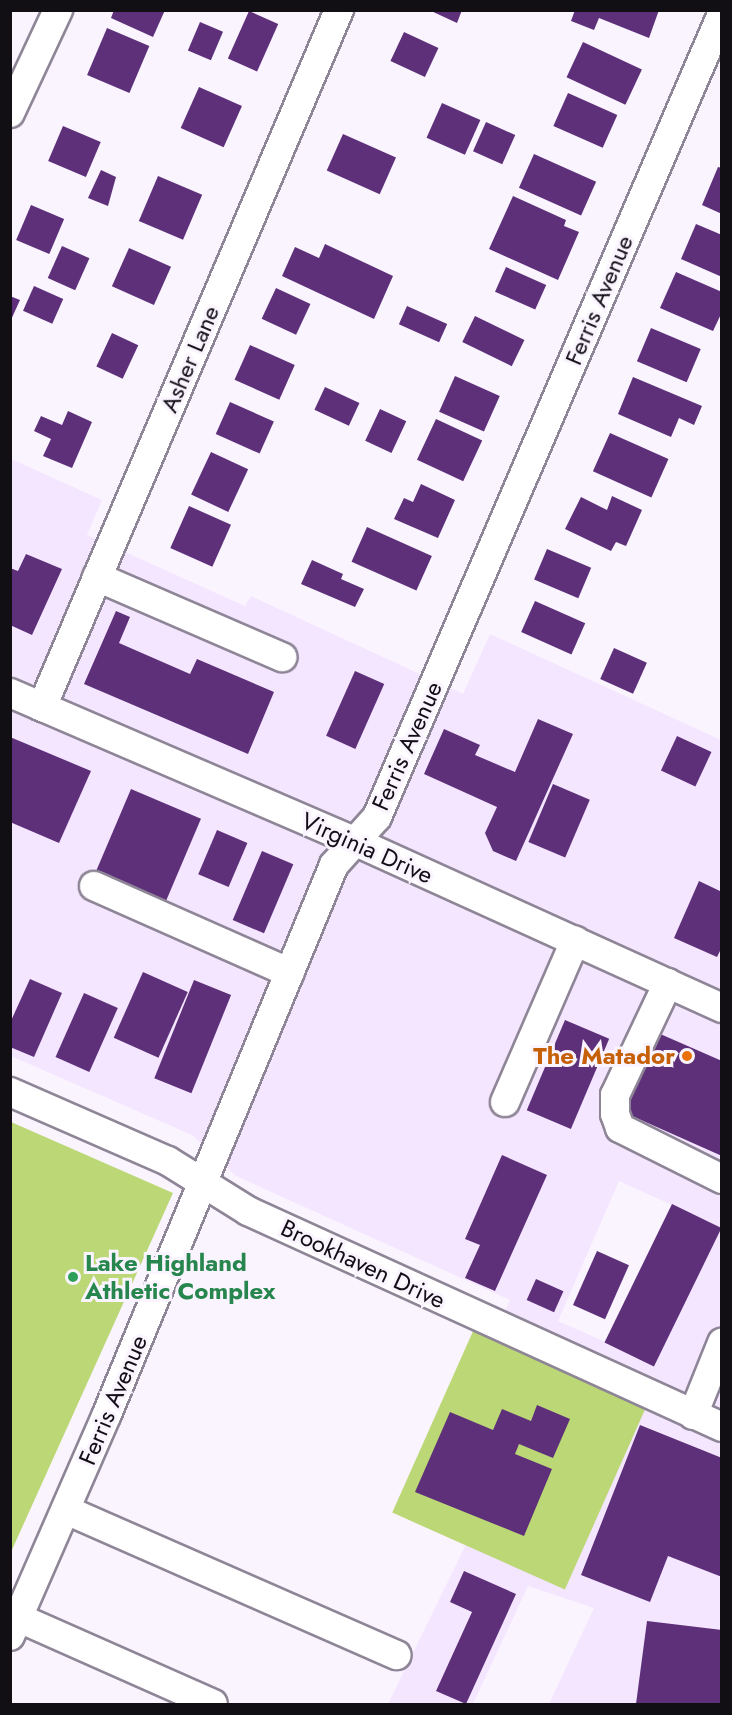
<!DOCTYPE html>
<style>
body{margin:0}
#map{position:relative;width:732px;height:1715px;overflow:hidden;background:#faf4ff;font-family:Jost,sans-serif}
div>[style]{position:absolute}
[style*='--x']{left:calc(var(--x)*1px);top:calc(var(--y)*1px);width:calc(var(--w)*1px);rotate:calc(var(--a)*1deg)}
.built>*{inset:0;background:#f4e6ff}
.green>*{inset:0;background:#bbd776;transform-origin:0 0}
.building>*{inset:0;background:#5e307a;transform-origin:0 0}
.roads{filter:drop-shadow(2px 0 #8e8596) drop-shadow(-2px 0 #8e8596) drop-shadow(0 2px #8e8596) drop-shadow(0 -2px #8e8596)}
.minor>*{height:28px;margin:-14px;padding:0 14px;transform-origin:14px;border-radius:14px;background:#fff}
.dots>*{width:16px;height:16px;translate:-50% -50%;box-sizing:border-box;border:3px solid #faf4ff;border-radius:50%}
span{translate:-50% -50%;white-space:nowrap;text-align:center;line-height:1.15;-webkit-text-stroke:6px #faf4ff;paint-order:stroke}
.street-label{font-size:24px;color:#110e14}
.food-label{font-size:24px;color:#c56008;font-weight:700}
.right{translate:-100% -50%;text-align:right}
.leisure-label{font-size:24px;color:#27864d;font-weight:700}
.left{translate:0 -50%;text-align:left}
.frame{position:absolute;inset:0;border:12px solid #110e14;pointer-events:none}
</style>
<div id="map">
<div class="built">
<i style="clip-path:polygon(evenodd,11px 459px,102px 500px,87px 535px,245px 606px,251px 596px,463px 694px,490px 634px,721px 740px,721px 1704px,549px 1704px,594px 1608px,528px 1586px,473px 1704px,388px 1704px,472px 1532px,419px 1506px,510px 1300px,236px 1176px,192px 1135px,11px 1056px,11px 459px,619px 1181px,672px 1205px,610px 1344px,558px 1321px,619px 1181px)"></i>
</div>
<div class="green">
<i style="clip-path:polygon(11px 1122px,173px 1193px,11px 1552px)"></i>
<i style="left:474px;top:1329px;width:189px;height:201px;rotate:24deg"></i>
</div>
<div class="building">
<i style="clip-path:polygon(114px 10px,165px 10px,153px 37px,111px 18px)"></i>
<i style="clip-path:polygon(429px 10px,462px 10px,457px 23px)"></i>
<i style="clip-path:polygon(575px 10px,659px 10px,649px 38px,599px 18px,594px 30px,571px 21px)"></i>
<i style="left:249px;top:11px;width:32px;height:52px;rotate:24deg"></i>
<i style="left:200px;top:22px;width:25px;height:31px;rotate:23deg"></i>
<i style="left:107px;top:28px;width:46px;height:51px;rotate:23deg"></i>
<i style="left:404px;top:32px;width:38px;height:32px;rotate:25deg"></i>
<i style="left:583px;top:42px;width:65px;height:39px;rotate:25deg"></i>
<i style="left:199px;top:87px;width:47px;height:45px;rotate:24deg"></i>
<i style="left:568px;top:93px;width:54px;height:36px;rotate:24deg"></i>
<i style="left:442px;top:103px;width:42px;height:38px;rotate:24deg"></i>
<i style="left:486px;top:122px;width:32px;height:32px;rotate:24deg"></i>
<i style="left:63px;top:126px;width:41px;height:38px;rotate:23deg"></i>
<i style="left:343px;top:134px;width:58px;height:40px;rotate:24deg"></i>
<i style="left:534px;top:154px;width:68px;height:37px;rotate:24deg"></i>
<i style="clip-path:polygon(718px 167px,722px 168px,722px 214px,702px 205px)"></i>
<i style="clip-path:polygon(101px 170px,116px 177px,108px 206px,88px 198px)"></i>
<i style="left:158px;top:176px;width:48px;height:49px;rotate:23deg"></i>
<i style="clip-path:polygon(513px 196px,566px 220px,564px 226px,579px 232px,558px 280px,489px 249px)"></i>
<i style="left:31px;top:205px;width:36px;height:38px;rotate:23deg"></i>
<i style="clip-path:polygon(696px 224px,722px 235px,722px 277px,681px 259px)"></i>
<i style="clip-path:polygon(325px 244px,393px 276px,374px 319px,282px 276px,295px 247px,319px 258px)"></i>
<i style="left:62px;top:246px;width:30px;height:35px;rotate:24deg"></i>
<i style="left:129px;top:248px;width:46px;height:42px;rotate:24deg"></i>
<i style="left:506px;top:267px;width:44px;height:27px;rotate:24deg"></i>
<i style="clip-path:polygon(676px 272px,722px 292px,722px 312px,713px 331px,660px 308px)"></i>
<i style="left:34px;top:286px;width:32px;height:27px;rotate:24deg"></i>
<i style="left:276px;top:288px;width:38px;height:34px;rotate:25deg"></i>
<i style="clip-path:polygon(10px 296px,20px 300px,10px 322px)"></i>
<i style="left:407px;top:306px;width:44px;height:20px;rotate:24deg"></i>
<i style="left:475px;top:316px;width:55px;height:29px;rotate:26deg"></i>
<i style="left:651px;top:328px;width:54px;height:36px;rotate:23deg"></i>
<i style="left:112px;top:333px;width:29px;height:37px;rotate:25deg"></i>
<i style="left:250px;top:345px;width:49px;height:38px;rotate:24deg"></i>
<i style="left:455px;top:376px;width:49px;height:39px;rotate:24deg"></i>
<i style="clip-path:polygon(633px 377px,702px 406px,694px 425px,679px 418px,671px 437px,618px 414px)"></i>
<i style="left:325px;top:387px;width:38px;height:25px;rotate:25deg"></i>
<i style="left:230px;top:402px;width:48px;height:35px;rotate:24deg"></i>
<i style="left:380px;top:409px;width:29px;height:35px;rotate:25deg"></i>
<i style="clip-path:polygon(68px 411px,92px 422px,72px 468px,43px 456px,51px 439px,34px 431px,41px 416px,62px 425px)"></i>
<i style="left:436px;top:419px;width:51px;height:45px;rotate:25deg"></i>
<i style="left:610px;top:433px;width:64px;height:42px;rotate:24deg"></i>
<i style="left:211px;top:452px;width:41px;height:47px;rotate:25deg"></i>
<i style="clip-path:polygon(421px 484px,455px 500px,438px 538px,394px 519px,404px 498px,413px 502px)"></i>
<i style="clip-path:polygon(612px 496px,642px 510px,626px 546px,616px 542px,611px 551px,565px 529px,581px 497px,607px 510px)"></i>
<i style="left:189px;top:506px;width:46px;height:46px;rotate:24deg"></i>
<i style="left:367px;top:527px;width:71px;height:38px;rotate:24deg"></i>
<i style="left:547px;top:549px;width:48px;height:33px;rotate:23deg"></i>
<i style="clip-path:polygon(26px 554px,62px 569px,32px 635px,10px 625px,10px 568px,18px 571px)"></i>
<i style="clip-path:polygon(312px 560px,343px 574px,341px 579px,364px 589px,355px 607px,301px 584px)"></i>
<i style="left:535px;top:601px;width:55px;height:34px;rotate:24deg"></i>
<i style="clip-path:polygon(116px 611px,130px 617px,119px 643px,190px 674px,197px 659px,274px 692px,248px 754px,84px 684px)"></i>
<i style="left:614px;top:648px;width:36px;height:34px;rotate:24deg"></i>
<i style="left:355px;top:671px;width:32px;height:71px;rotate:24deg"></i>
<i style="clip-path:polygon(538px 719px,573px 734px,516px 861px,493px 851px,485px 833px,497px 807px,424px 774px,444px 729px,480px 745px,475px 755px,515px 772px)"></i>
<i style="left:677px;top:736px;width:38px;height:38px;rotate:25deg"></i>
<i style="clip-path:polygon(10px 737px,91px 771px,59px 843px,10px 822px)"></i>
<i style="left:553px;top:784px;width:40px;height:63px;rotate:23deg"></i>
<i style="left:131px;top:789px;width:76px;height:90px;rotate:23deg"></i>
<i style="left:217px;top:830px;width:33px;height:48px;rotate:23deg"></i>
<i style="left:262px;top:851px;width:34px;height:75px;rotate:23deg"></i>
<i style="clip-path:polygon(699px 881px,722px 892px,722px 947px,717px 957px,674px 938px)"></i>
<i style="left:143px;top:972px;width:49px;height:72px;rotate:24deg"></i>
<i style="clip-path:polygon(30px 979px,62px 993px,34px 1057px,10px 1047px,10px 1023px)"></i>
<i style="left:194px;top:980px;width:40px;height:106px;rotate:22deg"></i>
<i style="left:84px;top:993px;width:37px;height:70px;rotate:24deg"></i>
<i style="left:565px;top:1020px;width:48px;height:98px;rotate:23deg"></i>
<i style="clip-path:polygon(658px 1033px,722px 1061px,722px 1156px,623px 1112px)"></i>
<i style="clip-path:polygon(502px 1155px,547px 1175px,495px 1291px,465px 1278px,480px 1245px,465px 1239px)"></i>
<i style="left:672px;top:1204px;width:55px;height:154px;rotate:26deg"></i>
<i style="left:597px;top:1251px;width:35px;height:59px;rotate:24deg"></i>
<i style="left:536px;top:1279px;width:30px;height:23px;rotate:24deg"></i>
<i style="clip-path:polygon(537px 1405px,570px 1419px,553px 1458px,519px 1444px,515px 1454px,552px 1469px,524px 1536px,415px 1492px,450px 1412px,493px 1430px,502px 1409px,531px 1421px)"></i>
<i style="clip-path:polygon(640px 1425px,722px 1458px,722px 1577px,668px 1556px,650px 1602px,581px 1575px)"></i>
<i style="clip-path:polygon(464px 1571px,516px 1594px,466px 1704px,436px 1691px,472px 1612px,450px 1602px)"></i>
<i style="clip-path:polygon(647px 1621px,722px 1630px,722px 1704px,636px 1704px)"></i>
</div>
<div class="roads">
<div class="minor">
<i style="--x:10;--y:113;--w:114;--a:-65"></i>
<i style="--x:97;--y:577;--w:202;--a:23.4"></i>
<i style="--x:10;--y:693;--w:374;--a:23.3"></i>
<i style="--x:354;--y:841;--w:404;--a:24.4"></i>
<i style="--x:42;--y:707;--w:758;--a:-66.92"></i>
<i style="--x:94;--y:886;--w:214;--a:23.9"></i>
<i style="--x:668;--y:983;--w:124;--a:115.3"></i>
<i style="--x:615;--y:1095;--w:19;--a:90"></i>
<i style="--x:615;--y:1114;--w:15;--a:70"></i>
<i style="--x:620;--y:1128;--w:114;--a:26.6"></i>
<i style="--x:10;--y:1092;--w:172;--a:23.6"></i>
<i style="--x:168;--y:1161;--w:94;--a:32"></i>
<i style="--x:248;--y:1211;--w:521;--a:24.5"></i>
<i style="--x:505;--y:1102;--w:176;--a:-66.5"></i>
<i style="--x:693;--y:1415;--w:78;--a:-68.1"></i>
<i style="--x:66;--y:1510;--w:361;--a:23.7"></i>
<i style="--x:19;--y:1618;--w:212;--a:23.9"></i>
<i style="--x:10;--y:1636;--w:242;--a:-66.4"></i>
<i style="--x:107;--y:1414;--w:594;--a:-67.54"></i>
<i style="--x:334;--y:865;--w:64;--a:-48.1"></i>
<i style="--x:377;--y:817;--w:874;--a:-66.75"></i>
</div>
</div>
<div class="dots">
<i style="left:687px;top:1056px;background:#e8710a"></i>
<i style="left:73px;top:1277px;background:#2e9e5b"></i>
</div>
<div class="street-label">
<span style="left:599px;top:300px;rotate:-67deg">Ferris Avenue</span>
<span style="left:190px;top:359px;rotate:-67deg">Asher Lane</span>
<span style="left:407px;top:746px;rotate:-66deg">Ferris Avenue</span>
<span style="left:367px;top:848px;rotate:24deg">Virginia Drive</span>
<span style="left:363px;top:1264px;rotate:25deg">Brookhaven Drive</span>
<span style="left:113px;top:1400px;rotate:-67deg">Ferris Avenue</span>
</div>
<div class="food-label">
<span class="right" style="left:675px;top:1056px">The Matador</span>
</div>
<div class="leisure-label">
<span class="left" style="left:85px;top:1277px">Lake Highland<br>Athletic Complex</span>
</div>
<div class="frame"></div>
</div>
